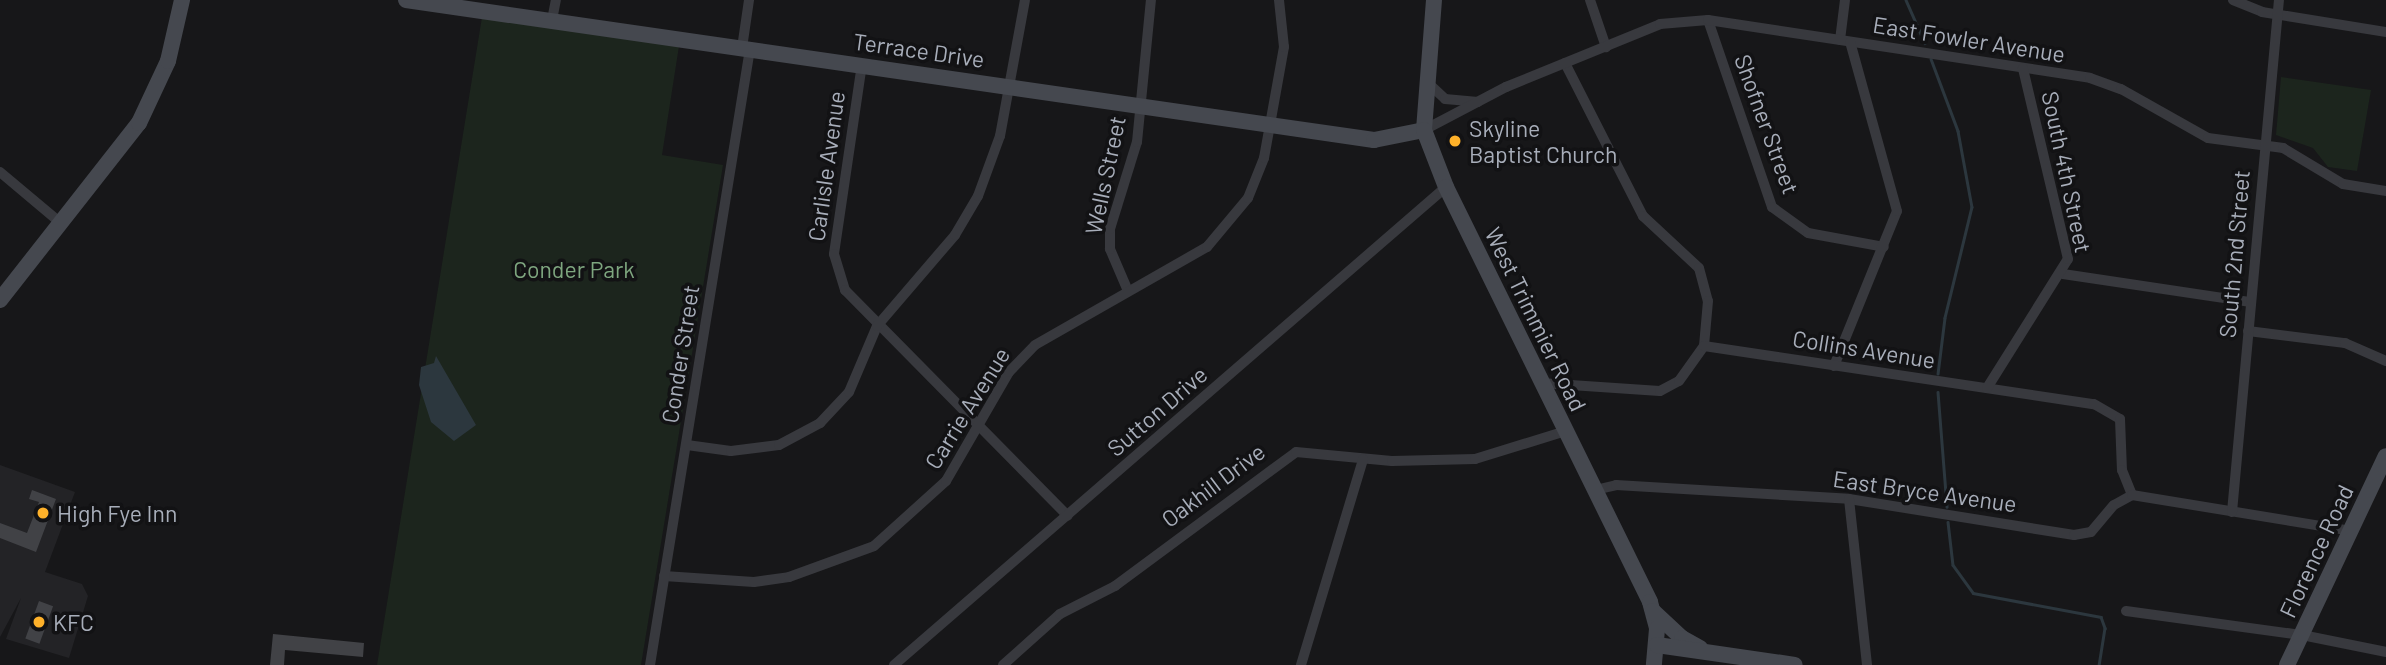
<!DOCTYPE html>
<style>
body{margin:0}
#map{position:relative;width:2386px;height:665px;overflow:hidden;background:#171719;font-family:Barlow,sans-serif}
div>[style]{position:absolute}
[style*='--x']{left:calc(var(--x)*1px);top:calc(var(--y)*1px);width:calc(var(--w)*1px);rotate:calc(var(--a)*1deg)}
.built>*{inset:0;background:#232326}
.green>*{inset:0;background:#1c251d}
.water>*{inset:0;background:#2c373e}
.stream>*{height:2.5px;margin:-1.25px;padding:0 1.25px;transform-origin:1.25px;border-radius:1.25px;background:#2c373e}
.building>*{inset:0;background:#414246;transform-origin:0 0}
.street>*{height:10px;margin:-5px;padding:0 5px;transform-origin:5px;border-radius:5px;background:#38393e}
.secondary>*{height:16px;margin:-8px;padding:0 8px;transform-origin:8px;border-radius:8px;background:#45484f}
.dots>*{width:19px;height:19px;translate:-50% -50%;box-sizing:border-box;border:4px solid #121214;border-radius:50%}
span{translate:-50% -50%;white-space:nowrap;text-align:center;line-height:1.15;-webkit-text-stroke:7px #121214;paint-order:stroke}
.street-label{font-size:23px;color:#a8aeba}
.poi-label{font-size:23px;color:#a8aeba}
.left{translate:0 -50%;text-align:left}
.park-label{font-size:23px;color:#7ea67f}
</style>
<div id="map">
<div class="built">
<i style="clip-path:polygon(0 465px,75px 492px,45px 572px,82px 584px,88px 596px,69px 658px,6px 639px,21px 598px,0 637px)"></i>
</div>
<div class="green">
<i style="clip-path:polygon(482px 17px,679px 46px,662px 155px,723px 165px,641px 665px,377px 665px)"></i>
<i style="clip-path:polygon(2281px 77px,2371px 90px,2357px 171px,2328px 167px,2313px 148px,2276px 135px)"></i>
</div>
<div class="water">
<i style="clip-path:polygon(436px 356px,476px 425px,454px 441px,431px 422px,419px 385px,421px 367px,434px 363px)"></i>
</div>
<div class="stream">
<i style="--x:1906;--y:0;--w:47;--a:66.2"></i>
<i style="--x:1931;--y:59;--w:77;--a:69.4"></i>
<i style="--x:1958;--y:131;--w:77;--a:79.6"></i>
<i style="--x:1972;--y:207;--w:114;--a:103.7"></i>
<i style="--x:1945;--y:318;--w:56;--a:97.1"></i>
<i style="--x:1938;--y:392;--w:115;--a:85.5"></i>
<i style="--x:1948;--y:522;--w:43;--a:83.4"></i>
<i style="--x:1953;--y:565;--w:34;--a:54"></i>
<i style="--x:1973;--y:593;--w:130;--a:10.6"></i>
<i style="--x:2101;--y:617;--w:12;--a:70"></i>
<i style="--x:2105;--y:628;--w:37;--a:99"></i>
</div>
<div class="building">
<i style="clip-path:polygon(32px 490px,56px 499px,36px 552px,0 538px,0 523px,27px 533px,39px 502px,29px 499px)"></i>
<i style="left:39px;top:601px;width:15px;height:40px;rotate:20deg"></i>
<i style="clip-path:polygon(273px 634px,364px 643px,363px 657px,285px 650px,284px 665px,270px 665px)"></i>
</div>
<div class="street">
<i style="--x:1590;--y:0;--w:50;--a:71.2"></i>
<i style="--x:2233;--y:0;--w:31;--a:22"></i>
<i style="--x:2262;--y:12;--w:126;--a:9.2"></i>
<i style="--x:552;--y:20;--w:20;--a:-79"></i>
<i style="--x:1708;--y:20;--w:198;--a:71.1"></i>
<i style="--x:1772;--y:207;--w:44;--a:35.8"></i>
<i style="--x:1808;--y:233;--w:77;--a:10.4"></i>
<i style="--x:1840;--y:40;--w:40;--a:-82.9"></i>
<i style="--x:742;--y:48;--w:49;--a:-81.7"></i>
<i style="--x:1565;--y:63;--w:172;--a:63"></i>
<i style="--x:1643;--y:216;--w:76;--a:42.9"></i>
<i style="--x:1699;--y:268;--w:34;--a:75"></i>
<i style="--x:1708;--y:301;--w:45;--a:95.1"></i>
<i style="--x:862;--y:64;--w:192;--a:98.4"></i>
<i style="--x:834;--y:254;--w:38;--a:73"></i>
<i style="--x:845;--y:290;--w:317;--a:45.4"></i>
<i style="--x:1428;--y:83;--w:23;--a:43"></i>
<i style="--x:1445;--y:99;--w:33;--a:5"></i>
<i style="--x:1424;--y:130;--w:93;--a:-27.7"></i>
<i style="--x:1506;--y:87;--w:166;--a:-22.2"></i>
<i style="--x:1660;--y:24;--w:48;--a:-4.8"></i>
<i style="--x:1708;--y:20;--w:386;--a:8.6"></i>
<i style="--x:2090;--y:78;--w:33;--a:20"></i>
<i style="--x:2121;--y:89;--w:100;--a:29.4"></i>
<i style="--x:2208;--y:138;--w:76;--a:7.6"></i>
<i style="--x:2283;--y:148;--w:70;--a:31"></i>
<i style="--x:2343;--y:184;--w:44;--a:9.2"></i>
<i style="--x:0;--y:172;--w:81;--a:40"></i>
<i style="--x:2063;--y:274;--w:190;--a:8.5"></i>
<i style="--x:1128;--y:291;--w:46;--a:-113.2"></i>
<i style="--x:1110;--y:249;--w:20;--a:-90"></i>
<i style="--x:1110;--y:229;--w:91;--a:-72.8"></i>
<i style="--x:1137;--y:142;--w:143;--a:-84.4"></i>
<i style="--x:2248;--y:331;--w:98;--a:7.1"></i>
<i style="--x:2345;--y:343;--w:45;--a:23.7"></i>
<i style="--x:1834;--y:366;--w:167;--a:-67.9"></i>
<i style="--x:1897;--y:211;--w:175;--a:-105.5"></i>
<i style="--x:1541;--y:383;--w:119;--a:3.8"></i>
<i style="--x:1660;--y:391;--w:21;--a:-28"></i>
<i style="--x:1679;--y:381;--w:43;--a:-54.5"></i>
<i style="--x:1704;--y:346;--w:394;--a:8.5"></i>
<i style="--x:2094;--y:404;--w:30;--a:30"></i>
<i style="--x:2120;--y:419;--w:51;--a:87.8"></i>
<i style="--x:2122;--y:470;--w:27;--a:68"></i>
<i style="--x:1987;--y:388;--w:152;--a:-57.9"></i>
<i style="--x:2068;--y:259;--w:196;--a:-103.3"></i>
<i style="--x:687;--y:445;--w:44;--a:7.8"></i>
<i style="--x:731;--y:451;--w:48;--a:-7.1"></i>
<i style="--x:779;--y:445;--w:47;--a:-28.2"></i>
<i style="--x:820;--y:423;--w:42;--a:-46.9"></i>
<i style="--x:849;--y:392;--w:72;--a:-67"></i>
<i style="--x:877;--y:326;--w:120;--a:-49.4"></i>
<i style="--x:955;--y:235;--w:45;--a:-59.5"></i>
<i style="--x:978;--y:196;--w:64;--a:-69.9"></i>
<i style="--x:1000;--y:136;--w:138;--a:-79.6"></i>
<i style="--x:1595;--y:490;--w:22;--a:-13"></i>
<i style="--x:1616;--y:485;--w:233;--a:3.4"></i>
<i style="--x:1849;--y:499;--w:228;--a:9.1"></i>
<i style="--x:2074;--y:535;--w:17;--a:-10"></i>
<i style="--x:2091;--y:532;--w:35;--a:-50"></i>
<i style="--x:2114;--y:505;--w:21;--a:-29"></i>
<i style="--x:2132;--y:495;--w:222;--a:9.3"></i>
<i style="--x:1849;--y:499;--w:167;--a:83.8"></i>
<i style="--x:2232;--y:512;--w:514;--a:-84.76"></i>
<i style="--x:664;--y:576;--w:90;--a:3.8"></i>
<i style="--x:754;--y:582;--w:35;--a:-8"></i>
<i style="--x:789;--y:577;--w:90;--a:-20"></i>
<i style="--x:874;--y:546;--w:97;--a:-42.1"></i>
<i style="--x:946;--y:481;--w:126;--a:-60"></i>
<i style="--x:1009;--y:372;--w:37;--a:-46"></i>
<i style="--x:1035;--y:345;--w:198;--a:-29.7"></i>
<i style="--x:1207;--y:247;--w:64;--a:-50.1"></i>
<i style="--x:1248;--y:198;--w:43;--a:-68.2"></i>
<i style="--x:1264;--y:158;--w:113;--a:-79.8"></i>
<i style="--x:1284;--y:47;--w:47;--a:-96.1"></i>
<i style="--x:2126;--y:611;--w:178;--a:7.8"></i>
<i style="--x:2302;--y:635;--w:86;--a:11.4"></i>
<i style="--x:650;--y:665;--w:624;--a:-80.78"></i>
<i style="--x:894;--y:665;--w:730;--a:-40.89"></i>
<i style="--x:1003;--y:665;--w:76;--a:-41.8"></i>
<i style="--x:1060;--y:614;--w:62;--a:-27"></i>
<i style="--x:1115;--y:586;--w:225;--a:-36.5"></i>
<i style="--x:1296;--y:452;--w:96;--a:5.4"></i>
<i style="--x:1392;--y:461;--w:83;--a:-1.4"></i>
<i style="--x:1475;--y:459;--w:95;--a:-17.1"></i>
<i style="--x:1301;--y:665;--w:215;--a:-73.2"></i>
</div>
<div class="secondary">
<i style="--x:406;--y:0;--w:978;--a:8.23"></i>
<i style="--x:1374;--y:140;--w:51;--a:-11.3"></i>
<i style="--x:1434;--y:0;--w:130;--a:94.4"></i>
<i style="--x:1424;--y:130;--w:61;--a:68.9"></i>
<i style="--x:1446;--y:187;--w:462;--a:63.8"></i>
<i style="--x:1650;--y:602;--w:28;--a:75"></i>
<i style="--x:1657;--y:629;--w:36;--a:95"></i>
<i style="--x:0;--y:300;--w:225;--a:-51.9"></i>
<i style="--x:139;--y:123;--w:68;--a:-64.9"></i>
<i style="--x:168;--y:61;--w:63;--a:-77.1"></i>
<i style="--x:1653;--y:611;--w:40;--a:43"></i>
<i style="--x:1682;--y:638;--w:21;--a:29"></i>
<i style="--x:1657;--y:645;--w:139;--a:8.2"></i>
<i style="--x:2287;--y:665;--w:231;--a:-64.7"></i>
</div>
<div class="dots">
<i style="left:1455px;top:141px;background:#feb12a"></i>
<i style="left:43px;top:513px;background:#feb12a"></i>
<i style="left:39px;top:622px;background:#feb12a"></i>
</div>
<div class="street-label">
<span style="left:1969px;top:39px;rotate:9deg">East Fowler Avenue</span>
<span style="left:919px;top:50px;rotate:8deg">Terrace Drive</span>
<span style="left:1767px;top:124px;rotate:70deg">Shofner Street</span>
<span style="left:826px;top:166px;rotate:-82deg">Carlisle Avenue</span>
<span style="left:2067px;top:172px;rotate:78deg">South 4th Street</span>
<span style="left:1105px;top:175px;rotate:-78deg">Wells Street</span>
<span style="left:2234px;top:254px;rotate:-85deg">South 2nd Street</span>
<span style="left:1536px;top:319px;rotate:64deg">West Trimmier Road</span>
<span style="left:1864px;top:349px;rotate:9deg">Collins Avenue</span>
<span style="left:680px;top:354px;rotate:-81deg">Conder Street</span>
<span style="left:967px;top:408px;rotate:-58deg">Carrie Avenue</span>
<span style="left:1157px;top:411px;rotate:-41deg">Sutton Drive</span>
<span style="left:1213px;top:485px;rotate:-37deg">Oakhill Drive</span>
<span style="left:1925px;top:491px;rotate:8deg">East Bryce Avenue</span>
<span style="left:2316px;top:551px;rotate:-65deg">Florence Road</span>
</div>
<div class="poi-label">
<span class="left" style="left:1469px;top:141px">Skyline<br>Baptist Church</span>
<span class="left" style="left:57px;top:513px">High Fye Inn</span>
<span class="left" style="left:53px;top:622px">KFC</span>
</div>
<div class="park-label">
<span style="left:574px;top:269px">Conder Park</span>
</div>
</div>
